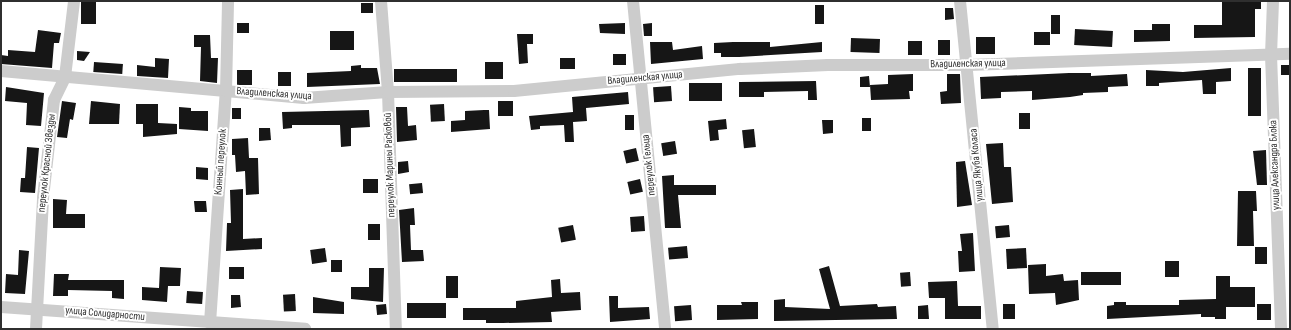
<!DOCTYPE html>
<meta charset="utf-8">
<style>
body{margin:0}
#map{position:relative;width:1291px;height:330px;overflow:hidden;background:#fff;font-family:"Sofia Sans Condensed",sans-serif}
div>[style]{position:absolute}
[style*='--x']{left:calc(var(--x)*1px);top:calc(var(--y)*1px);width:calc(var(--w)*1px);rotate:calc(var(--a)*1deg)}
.building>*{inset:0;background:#161616;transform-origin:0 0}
.minor>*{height:12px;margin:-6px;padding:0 6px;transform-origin:6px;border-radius:6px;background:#ccc}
span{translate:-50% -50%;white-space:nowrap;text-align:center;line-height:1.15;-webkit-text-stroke:4px #fff;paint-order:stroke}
.street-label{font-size:11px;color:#2f2f2f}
.frame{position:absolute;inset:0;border:2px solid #2f2f2f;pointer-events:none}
</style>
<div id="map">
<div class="building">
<i style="left:81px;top:1px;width:15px;height:23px"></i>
<i style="clip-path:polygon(1261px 1px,1261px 9px,1255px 9px,1255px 37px,1194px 38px,1194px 25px,1222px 25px,1222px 2px)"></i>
<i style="left:361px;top:3px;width:12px;height:10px"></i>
<i style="left:815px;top:5px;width:9px;height:19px"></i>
<i style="clip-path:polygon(945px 8px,953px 8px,954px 19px,945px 20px)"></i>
<i style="left:1051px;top:15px;width:9px;height:19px"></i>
<i style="left:237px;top:23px;width:12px;height:10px"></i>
<i style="clip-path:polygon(625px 23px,625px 34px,600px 33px,599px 24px)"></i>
<i style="clip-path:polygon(652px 23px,652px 36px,644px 36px,643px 24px)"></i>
<i style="clip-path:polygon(1152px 24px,1170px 24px,1170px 41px,1134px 42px,1134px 30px,1152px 30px)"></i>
<i style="left:1075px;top:29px;width:38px;height:16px;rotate:3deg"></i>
<i style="clip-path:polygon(38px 30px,61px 33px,59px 43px,54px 43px,52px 68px,1px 64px,1px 55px,8px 56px,8px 50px,35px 52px)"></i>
<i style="left:330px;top:31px;width:24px;height:19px"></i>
<i style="left:1034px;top:32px;width:16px;height:13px"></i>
<i style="clip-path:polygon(517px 34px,533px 34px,533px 44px,527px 44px,528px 63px,519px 64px)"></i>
<i style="clip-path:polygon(194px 35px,210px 35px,211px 58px,218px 58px,217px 83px,200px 81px,201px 47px,194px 47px)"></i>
<i style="left:976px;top:37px;width:19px;height:17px"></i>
<i style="left:851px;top:38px;width:29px;height:14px;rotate:2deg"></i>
<i style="left:938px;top:40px;width:12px;height:15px"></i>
<i style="left:908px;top:41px;width:14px;height:14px"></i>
<i style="clip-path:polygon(650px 42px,672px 42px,673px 50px,702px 46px,703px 59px,651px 64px)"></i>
<i style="clip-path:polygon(733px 42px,770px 42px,770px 47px,822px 42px,822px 52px,739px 57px,721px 57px,721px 53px,714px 53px,714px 43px)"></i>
<i style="clip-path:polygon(77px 51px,90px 52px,84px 61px,77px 60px)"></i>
<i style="left:613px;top:54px;width:13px;height:11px"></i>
<i style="clip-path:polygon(155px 58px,169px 59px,168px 78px,137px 76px,137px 65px,155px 67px)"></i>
<i style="left:575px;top:58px;width:11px;height:15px;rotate:90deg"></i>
<i style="left:94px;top:62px;width:29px;height:10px;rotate:4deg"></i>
<i style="left:503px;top:62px;width:17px;height:18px;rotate:90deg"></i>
<i style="clip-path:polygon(361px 65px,361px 68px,377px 68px,380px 84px,307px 87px,307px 73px,351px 71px,351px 66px)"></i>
<i style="left:1290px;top:65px;width:10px;height:9px;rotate:90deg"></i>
<i style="clip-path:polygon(1231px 68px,1231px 81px,1216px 82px,1216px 94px,1203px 94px,1202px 80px,1159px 83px,1159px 86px,1146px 86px,1146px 70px,1183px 72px)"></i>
<i style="left:1248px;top:68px;width:13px;height:48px"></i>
<i style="left:457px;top:69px;width:13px;height:63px;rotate:90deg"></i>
<i style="left:237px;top:70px;width:15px;height:15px"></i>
<i style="left:278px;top:72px;width:13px;height:14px"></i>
<i style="clip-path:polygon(1069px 73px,1091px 73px,1091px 76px,1127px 74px,1128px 86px,1108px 87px,1108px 92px,1083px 93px,1083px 95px,1070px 97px,1032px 100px,1032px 91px,1001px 92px,1001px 98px,981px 99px,980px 77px)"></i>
<i style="clip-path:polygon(913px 74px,913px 91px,909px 91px,910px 99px,871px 100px,870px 85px,888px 84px,888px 75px)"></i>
<i style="clip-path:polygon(947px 74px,960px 74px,961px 103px,941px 104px,940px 92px,947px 91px)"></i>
<i style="clip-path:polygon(869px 76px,870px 87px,860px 87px,860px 77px)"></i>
<i style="clip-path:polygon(816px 81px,817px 100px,808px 100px,808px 91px,764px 92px,764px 97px,739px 97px,739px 82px)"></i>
<i style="left:722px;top:83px;width:18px;height:33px;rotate:90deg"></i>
<i style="left:671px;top:86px;width:15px;height:18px;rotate:86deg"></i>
<i style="clip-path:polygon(6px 87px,44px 93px,41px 126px,26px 125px,27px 103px,5px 101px)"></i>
<i style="clip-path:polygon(628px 92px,629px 104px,586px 108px,587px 121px,573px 122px,574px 142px,565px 142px,564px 125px,540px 126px,540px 129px,531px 130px,529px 116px,573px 112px,572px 97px)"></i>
<i style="clip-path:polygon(62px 101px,76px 103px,73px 120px,70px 119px,67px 138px,57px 137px)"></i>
<i style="clip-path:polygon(91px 101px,120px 104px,119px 124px,89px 124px)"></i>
<i style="left:498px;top:101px;width:15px;height:15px"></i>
<i style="clip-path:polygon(136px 104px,158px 104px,158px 123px,177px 124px,177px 134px,143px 137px,143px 124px,136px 124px)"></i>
<i style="left:444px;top:104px;width:17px;height:14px;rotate:87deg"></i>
<i style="clip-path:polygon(179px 107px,191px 108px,191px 111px,208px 111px,208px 131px,179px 129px)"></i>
<i style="clip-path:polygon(396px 107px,407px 107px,408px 126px,416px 125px,417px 140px,397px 142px)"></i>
<i style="left:232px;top:108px;width:9px;height:11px"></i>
<i style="clip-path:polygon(369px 110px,370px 127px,351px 128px,351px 146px,341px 147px,340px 125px,292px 125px,292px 128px,283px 129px,282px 112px)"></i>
<i style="clip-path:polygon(484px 110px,489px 110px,490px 129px,451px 132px,451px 121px,465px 120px,465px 111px)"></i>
<i style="left:1019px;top:113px;width:11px;height:16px"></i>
<i style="left:625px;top:115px;width:9px;height:15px"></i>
<i style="left:862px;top:118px;width:9px;height:13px"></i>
<i style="clip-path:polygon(726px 119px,727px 129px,718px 130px,719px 140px,710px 141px,708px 121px)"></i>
<i style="clip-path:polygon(822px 120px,833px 120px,833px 133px,823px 134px)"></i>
<i style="clip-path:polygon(259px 128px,270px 128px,271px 140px,259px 141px)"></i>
<i style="left:754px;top:129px;width:18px;height:12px;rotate:84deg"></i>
<i style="clip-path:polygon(248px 138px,249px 158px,258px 158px,259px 194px,246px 195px,245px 171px,236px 172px,235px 155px,232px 155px,232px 139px)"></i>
<i style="left:675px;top:141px;width:13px;height:14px;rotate:81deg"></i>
<i style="clip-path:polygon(1003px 143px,1004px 167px,1011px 167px,1013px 202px,992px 204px,986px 144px)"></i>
<i style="clip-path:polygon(27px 147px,39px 148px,35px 193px,20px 192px,21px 178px,25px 178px)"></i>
<i style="left:636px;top:148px;width:13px;height:13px;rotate:77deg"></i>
<i style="clip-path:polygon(1266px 150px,1267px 185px,1257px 185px,1253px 151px)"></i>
<i style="clip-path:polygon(408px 161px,409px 172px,398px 174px,398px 162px)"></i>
<i style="clip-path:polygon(965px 161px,972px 205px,957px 207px,956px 162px)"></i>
<i style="clip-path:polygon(196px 167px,208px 168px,208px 180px,196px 179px)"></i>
<i style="clip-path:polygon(674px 175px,674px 185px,716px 185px,716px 195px,678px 195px,681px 228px,665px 228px,662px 176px)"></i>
<i style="left:378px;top:179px;width:14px;height:15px;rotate:90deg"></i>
<i style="left:640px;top:179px;width:13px;height:13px;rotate:77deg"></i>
<i style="left:422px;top:183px;width:10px;height:13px;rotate:84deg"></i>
<i style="clip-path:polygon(243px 189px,243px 239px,262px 238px,262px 249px,226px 251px,227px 223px,231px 223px,230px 190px)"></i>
<i style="clip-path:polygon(1238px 191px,1256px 191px,1257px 211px,1253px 211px,1254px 246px,1237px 246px)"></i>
<i style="clip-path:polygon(53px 199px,67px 200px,66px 214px,85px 214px,85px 228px,53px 228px)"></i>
<i style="clip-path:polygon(194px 201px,206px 201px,207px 212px,195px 212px)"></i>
<i style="clip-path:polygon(414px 208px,415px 225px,410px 225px,411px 250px,423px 250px,424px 261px,402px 262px,399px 210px)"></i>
<i style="left:644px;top:216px;width:15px;height:14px;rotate:86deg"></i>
<i style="left:368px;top:224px;width:12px;height:16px"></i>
<i style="left:573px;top:225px;width:15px;height:15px;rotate:79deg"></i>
<i style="left:1009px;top:225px;width:12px;height:14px;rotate:85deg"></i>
<i style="clip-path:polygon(973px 233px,975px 271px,959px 272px,958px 251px,962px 251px,960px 234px)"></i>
<i style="left:687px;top:246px;width:12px;height:19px;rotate:85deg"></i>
<i style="left:1255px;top:247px;width:12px;height:17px"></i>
<i style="left:325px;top:248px;width:14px;height:15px;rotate:82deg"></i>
<i style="left:1026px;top:248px;width:20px;height:20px;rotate:87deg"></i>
<i style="clip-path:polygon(19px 250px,29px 251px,25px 294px,5px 293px,6px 274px,18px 275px)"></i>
<i style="left:331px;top:260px;width:11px;height:12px"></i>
<i style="left:1165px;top:261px;width:14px;height:16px"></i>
<i style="clip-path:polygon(1046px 264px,1046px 276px,1063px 274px,1064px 281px,1078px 280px,1079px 300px,1056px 305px,1055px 293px,1029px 294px,1028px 265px)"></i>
<i style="clip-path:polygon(829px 266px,840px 306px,877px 304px,878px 307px,896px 306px,897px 319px,774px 321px,774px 300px,785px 299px,785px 307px,830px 309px,819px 269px)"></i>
<i style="clip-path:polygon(160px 267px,181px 268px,180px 286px,168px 286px,167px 302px,142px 300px,142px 287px,159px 288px)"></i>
<i style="left:229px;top:267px;width:15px;height:12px"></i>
<i style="clip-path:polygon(369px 268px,384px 268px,383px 302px,351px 299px,351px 287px,369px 287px)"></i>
<i style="left:910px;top:272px;width:14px;height:10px;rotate:86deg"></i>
<i style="left:1081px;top:272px;width:40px;height:13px"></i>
<i style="clip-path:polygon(54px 274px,69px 274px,68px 280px,124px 280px,124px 299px,112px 298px,112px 291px,68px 290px,68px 296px,53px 296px)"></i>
<i style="left:446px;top:276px;width:12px;height:22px"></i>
<i style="clip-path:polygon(1216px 276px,1230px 276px,1230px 287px,1255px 287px,1255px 307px,1226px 307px,1226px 319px,1215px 319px,1215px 317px,1201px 317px,1201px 314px,1107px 319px,1107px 306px,1114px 305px,1114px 302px,1126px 302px,1126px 305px,1179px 305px,1179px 300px,1216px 299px)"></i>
<i style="clip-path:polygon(560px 279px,561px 293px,580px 292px,581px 310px,551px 312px,552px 322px,503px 323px,486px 323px,486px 320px,463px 320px,463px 308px,516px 308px,516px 301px,552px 297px,551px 280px)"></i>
<i style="clip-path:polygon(957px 281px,958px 306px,981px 306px,981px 319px,945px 319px,945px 298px,929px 298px,928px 282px)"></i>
<i style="left:187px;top:291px;width:16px;height:12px;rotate:4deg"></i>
<i style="left:295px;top:294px;width:17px;height:12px;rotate:87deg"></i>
<i style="clip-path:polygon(231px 295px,240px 295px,241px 307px,231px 308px)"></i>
<i style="clip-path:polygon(609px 296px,618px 296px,618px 308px,649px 307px,650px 319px,610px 322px)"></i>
<i style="clip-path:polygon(313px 297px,344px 302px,344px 314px,313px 313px)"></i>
<i style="clip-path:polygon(741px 302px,758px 302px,758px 319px,717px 320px,717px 305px,742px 305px)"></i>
<i style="left:407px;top:303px;width:39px;height:15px"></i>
<i style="left:386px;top:304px;width:10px;height:10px;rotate:84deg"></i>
<i style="left:1003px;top:304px;width:12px;height:15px"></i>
<i style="left:1257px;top:304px;width:14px;height:16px"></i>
<i style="left:691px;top:305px;width:15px;height:17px;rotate:86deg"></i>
<i style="clip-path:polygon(928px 305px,929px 319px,918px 319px,918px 306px)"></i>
</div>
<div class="minor">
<i style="--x:381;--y:1;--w:91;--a:85.6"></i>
<i style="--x:388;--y:92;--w:237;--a:88.1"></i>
<i style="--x:633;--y:1;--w:330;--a:84.4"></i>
<i style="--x:960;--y:1;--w:330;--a:84.3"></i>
<i style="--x:1273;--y:1;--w:54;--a:92.1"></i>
<i style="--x:1271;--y:55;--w:274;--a:87.9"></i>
<i style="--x:1;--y:71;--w:304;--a:5.1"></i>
<i style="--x:304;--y:98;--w:84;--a:-4.1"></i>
<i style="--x:388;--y:92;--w:126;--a:-0.5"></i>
<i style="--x:514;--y:91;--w:227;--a:-5.6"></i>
<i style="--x:740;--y:69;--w:88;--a:-2.6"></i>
<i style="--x:828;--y:65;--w:140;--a:0"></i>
<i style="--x:968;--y:65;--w:322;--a:-2"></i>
<i style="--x:1;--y:307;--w:305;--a:4.1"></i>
<i style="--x:210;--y:323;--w:233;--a:-86.1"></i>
<i style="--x:226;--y:91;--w:90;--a:-88.7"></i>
<i style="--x:36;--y:329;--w:131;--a:-86.9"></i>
<i style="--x:43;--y:198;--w:99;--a:-83.6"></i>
<i style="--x:54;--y:100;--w:25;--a:-64"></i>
<i style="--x:65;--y:77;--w:77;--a:-83.2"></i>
</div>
<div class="street-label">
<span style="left:968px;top:64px;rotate:-1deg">Владиленская улица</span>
<span style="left:645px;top:78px;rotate:-5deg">Владиленская улица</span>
<span style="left:274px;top:94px;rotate:4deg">Владиленская улица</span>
<span style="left:221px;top:162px;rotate:-86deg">Конный переулок</span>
<span style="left:47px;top:163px;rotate:-84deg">переулок Красной Звезды</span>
<span style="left:390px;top:165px;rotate:-92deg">переулок Марины Расковой</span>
<span style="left:649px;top:165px;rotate:-96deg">переулок Гельца</span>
<span style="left:977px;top:165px;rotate:-95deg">улица Якуба Коласа</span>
<span style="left:1275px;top:165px;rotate:-92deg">улица Александра Блока</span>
<span style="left:105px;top:314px;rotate:5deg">улица Солидарности</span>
</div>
<div class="frame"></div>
</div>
